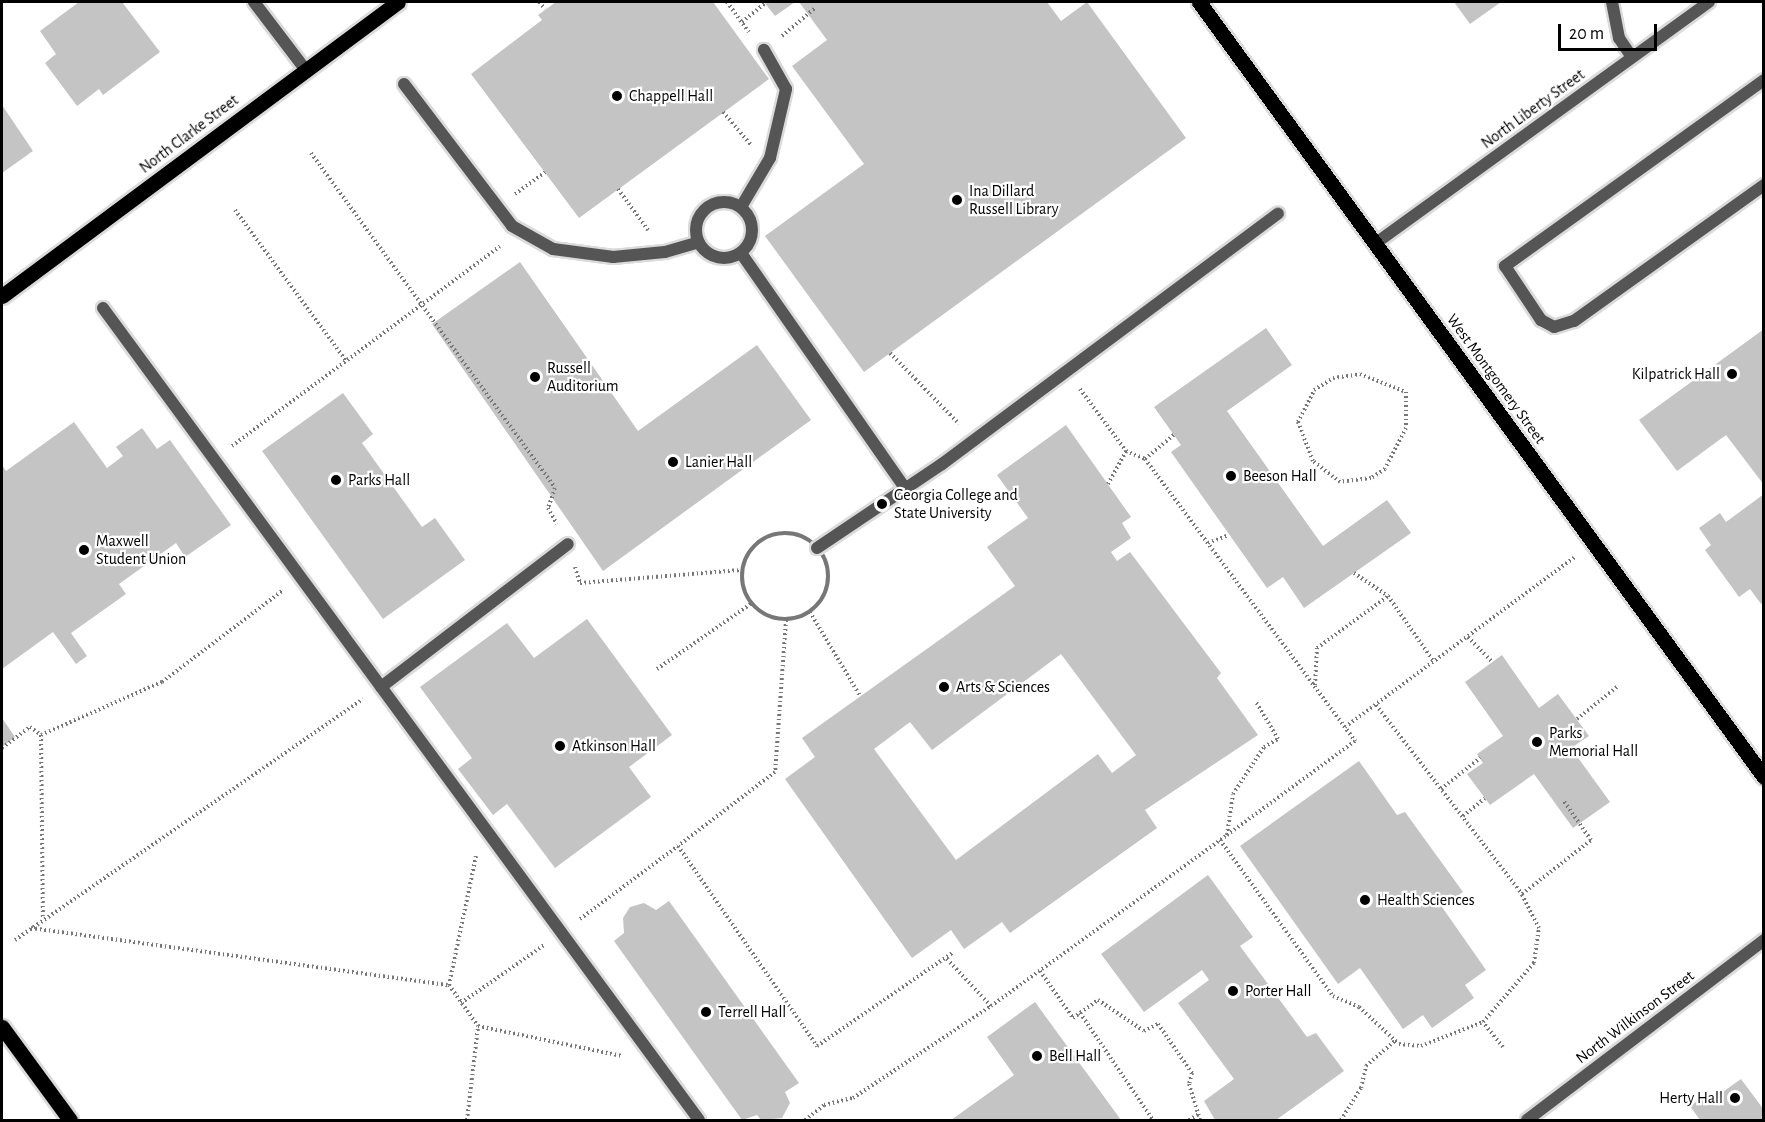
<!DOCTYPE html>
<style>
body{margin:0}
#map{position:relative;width:1765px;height:1122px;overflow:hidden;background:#fff;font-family:"Alegreya Sans",sans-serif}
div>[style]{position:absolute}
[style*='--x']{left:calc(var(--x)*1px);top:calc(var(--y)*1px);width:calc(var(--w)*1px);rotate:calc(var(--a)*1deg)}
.building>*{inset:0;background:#c4c4c4}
.path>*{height:4px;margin-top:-2px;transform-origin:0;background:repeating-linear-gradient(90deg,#777 0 1.5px,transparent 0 4.5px)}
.path>.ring{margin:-2px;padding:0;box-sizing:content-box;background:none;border:4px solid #777;border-radius:50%}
.roads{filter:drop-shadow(2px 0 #dbdbdb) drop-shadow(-2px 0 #dbdbdb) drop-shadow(0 2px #dbdbdb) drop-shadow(0 -2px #dbdbdb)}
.service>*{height:12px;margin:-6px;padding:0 6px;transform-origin:6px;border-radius:6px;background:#555}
.pedestrian>*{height:12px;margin:-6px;padding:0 6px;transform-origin:6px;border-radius:6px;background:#555}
.pedestrian>.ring{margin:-6px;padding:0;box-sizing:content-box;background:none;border:12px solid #555;border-radius:50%}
.minor>*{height:12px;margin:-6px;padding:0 6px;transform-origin:6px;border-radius:6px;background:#555}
.primary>*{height:15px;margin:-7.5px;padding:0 7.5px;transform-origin:7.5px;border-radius:7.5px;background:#000}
.dots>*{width:16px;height:16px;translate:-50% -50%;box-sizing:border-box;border:3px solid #fff;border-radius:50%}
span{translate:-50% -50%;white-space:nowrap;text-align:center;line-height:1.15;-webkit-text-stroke:4.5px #fff;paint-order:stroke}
.poi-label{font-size:16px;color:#000}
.left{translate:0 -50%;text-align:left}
.right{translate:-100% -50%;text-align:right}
.street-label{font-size:16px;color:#000}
.frame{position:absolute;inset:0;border:3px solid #000;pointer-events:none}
.scale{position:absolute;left:1558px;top:24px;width:99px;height:27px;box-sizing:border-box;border:3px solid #000;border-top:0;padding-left:8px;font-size:18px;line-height:21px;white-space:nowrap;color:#000;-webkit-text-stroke:4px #fff;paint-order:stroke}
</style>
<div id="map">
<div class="building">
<i style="clip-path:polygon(79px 2px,122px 2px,160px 52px,103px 95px,99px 89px,77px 106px,45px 63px,56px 54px,40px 31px)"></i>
<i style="clip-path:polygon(556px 2px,713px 2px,769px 79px,579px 218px,471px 74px,542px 20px,538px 15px)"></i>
<i style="clip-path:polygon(764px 2px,795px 2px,775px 16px)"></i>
<i style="clip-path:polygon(799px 2px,1047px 2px,1061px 21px,1087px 2px,1186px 138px,864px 372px,765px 236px,864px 164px,792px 66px,827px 40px)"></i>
<i style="clip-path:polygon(1454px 2px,1501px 2px,1470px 24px)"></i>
<i style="clip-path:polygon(2px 105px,33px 151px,2px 173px)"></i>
<i style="clip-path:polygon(520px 262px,638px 431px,757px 345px,811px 420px,603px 571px,432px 324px)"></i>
<i style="clip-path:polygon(1266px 328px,1292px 365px,1227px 411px,1323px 546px,1387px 500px,1411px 533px,1304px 608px,1283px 577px,1267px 588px,1171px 452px,1181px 445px,1154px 407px)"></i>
<i style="clip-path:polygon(1764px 329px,1764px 485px,1726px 435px,1677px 471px,1639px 420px)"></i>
<i style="clip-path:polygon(343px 393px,373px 434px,362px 443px,422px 527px,435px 518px,465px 560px,383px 619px,262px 451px)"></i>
<i style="clip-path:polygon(74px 422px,107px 468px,123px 456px,116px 447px,142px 428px,157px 449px,170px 440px,231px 525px,185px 557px,176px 543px,119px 584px,126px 594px,71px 633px,87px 656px,76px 664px,53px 632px,2px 669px,2px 465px,6px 471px)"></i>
<i style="clip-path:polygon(evenodd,1066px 425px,1131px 517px,1122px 523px,1131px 538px,1111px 552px,1117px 561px,1130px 552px,1221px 673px,1217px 678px,1258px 735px,1145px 810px,1157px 828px,1010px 933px,1002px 922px,964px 949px,951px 930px,912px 958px,785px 779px,815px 757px,802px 738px,1015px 586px,987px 547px,1028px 518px,997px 475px,1066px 425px,1061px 654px,1136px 755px,1112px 773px,1098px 754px,956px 860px,874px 749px,910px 722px,932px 750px,1061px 654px)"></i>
<i style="clip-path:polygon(1764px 494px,1764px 602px,1761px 604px,1750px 589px,1739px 597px,1705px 550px,1711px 545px,1699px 528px,1720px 513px,1726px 522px)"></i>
<i style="clip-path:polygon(587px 619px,672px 735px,629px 767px,651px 797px,555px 868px,507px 804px,493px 815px,458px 769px,472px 758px,420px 687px,507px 623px,534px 658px)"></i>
<i style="clip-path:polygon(1502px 655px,1539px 708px,1558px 694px,1589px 736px,1571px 748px,1610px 802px,1573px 828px,1534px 774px,1490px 805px,1467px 774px,1483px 763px,1477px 754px,1503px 736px,1465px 682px)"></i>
<i style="clip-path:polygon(2px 718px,15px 737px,2px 747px)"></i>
<i style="clip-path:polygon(1359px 761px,1397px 815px,1405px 812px,1463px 892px,1442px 907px,1486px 970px,1465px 985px,1474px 998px,1432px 1028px,1423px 1015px,1403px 1029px,1360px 968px,1338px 984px,1240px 846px)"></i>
<i style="clip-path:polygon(1208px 875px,1253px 937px,1240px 946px,1307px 1037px,1316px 1033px,1344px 1071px,1276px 1120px,1215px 1120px,1204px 1101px,1234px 1079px,1178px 1003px,1209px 980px,1202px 970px,1144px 1012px,1101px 954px)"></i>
<i style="clip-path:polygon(669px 901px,799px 1083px,785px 1092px,790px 1103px,782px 1118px,761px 1120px,757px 1115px,742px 1120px,614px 941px,624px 933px,623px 918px,630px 907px,644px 903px,656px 910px)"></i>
<i style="clip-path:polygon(1035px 1002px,1121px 1120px,951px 1120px,1014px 1075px,987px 1037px)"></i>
<i style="clip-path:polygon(1741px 1079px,1764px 1110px,1764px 1120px,1700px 1120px,1690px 1106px,1706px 1095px,1710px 1101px)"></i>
</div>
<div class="path">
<i style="--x:539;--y:2;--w:9;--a:49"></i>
<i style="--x:727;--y:2;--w:37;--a:54"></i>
<i style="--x:742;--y:22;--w:32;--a:-39"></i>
<i style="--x:782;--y:36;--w:43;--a:-40.3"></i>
<i style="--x:723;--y:112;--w:43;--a:49.7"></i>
<i style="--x:311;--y:153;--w:414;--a:53.9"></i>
<i style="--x:555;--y:488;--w:21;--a:109"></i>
<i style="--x:548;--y:508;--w:18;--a:61"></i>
<i style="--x:618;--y:189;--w:51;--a:53.8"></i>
<i style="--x:515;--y:194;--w:37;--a:-36"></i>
<i style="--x:235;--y:210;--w:189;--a:53.6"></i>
<i style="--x:890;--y:353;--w:99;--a:45.8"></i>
<i style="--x:1360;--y:374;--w:49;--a:21.4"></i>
<i style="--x:1406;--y:392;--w:36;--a:90"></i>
<i style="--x:1406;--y:428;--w:46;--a:117.1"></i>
<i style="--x:1385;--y:469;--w:17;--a:147"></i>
<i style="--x:1371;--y:478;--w:31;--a:173"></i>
<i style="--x:1340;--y:482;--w:34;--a:-142"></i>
<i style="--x:1313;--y:461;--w:42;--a:-111"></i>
<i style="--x:1298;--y:422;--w:36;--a:-63"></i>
<i style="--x:1314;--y:390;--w:22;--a:-32"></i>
<i style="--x:1333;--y:378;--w:27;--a:-8"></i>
<i style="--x:1080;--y:389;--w:77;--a:53.4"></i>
<i style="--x:1126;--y:451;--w:21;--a:23"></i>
<i style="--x:1145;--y:459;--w:352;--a:53.3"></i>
<i style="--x:1355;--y:741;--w:159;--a:143.7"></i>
<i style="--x:232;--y:446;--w:334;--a:-36.7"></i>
<i style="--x:1145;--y:459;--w:40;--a:-40"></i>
<i style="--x:1108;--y:484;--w:38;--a:-61"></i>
<i class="ring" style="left:742px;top:533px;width:82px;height:82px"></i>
<i style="--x:1208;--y:543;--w:22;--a:-21"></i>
<i style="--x:575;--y:567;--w:17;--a:73"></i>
<i style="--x:580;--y:583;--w:164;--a:-4.6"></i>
<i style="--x:1354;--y:573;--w:41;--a:34.1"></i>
<i style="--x:1388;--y:596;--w:80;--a:55.1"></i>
<i style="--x:810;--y:612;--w:98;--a:59.2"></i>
<i style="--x:786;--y:620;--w:152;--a:94.1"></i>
<i style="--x:775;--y:772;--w:122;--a:142.7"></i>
<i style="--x:678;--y:846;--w:244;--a:55.2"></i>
<i style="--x:817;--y:1046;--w:166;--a:-34.5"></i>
<i style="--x:1468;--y:637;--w:35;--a:46"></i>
<i style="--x:657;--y:669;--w:116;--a:-34.8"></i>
<i style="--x:1315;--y:685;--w:37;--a:-87"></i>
<i style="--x:1317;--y:648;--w:88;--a:-36.2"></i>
<i style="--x:1376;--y:705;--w:239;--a:52.3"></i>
<i style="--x:1522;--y:894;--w:88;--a:-38"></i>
<i style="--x:1591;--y:840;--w:49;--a:-125"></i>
<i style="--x:1577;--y:719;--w:53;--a:-38.8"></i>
<i style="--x:1345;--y:727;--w:287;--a:-36.5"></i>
<i style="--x:41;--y:735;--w:132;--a:-23.7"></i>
<i style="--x:162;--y:682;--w:152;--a:-37.2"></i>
<i style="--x:41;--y:735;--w:183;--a:89.4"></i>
<i style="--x:2;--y:748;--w:35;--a:-37"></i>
<i style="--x:30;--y:727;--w:14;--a:36"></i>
<i style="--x:1441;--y:789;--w:50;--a:-38.5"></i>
<i style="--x:1463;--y:816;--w:28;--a:-39"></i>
<i style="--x:1220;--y:840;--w:193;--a:54.1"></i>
<i style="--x:1333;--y:996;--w:28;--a:23"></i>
<i style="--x:1359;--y:1007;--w:54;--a:42.8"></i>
<i style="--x:1399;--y:1044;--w:22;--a:5"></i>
<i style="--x:1421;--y:1046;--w:66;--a:-21.2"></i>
<i style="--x:476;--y:856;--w:132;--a:101.8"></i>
<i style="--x:449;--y:985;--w:50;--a:54.7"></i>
<i style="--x:580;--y:919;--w:122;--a:-36.7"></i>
<i style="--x:31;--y:928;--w:422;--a:7.8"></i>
<i style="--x:15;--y:940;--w:423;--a:-34.7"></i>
<i style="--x:1040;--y:971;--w:57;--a:54.9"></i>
<i style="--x:1073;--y:1018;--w:31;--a:-36"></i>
<i style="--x:1098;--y:1000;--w:55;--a:34"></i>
<i style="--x:1144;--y:1031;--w:16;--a:-27"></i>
<i style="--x:1158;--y:1024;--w:60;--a:55.2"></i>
<i style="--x:1192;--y:1073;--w:11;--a:105"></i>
<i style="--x:1189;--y:1084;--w:38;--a:73"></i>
<i style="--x:461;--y:1003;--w:101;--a:-34.9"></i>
<i style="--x:991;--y:1006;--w:291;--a:-35.9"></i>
<i style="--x:1227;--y:835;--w:41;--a:-81.7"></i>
<i style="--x:1233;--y:794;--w:56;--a:-56.6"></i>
<i style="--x:1264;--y:747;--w:16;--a:-30"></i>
<i style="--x:1278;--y:739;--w:43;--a:-120.7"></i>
<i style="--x:1080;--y:1013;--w:130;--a:55.7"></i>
<i style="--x:1503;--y:1047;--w:32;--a:-129"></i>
<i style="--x:1483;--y:1022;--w:78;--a:-49.2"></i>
<i style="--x:1534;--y:963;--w:35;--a:-82"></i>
<i style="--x:1539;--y:928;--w:38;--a:-117"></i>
<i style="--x:467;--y:1120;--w:95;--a:-83.3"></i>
<i style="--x:478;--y:1026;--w:147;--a:11.8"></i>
<i style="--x:805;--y:1120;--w:24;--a:-38"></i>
<i style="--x:824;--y:1105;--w:30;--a:-14"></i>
<i style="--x:853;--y:1098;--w:166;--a:-33.7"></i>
<i style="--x:991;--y:1006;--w:66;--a:-133.2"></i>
<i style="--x:1189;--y:1120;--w:12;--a:-31"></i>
<i style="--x:1341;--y:1120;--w:38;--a:-58"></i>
<i style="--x:1361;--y:1088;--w:23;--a:-77"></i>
<i style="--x:1366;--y:1066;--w:38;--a:-41"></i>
</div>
<div class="roads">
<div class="service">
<i style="--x:1612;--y:2;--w:37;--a:79"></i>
<i style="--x:1619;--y:38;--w:23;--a:56"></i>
<i style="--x:1764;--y:80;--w:319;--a:144.3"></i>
<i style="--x:1505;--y:266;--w:65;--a:56.3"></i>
<i style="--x:1541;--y:320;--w:15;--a:28"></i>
<i style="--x:1554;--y:327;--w:21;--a:-17"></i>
<i style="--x:1574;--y:321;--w:234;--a:-35.6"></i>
</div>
<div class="pedestrian">
<i style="--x:404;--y:84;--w:178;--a:52.7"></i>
<i style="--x:512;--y:226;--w:47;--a:29.3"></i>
<i style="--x:553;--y:249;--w:61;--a:7.6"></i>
<i style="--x:613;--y:257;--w:52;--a:-5.5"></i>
<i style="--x:665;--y:252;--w:35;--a:-16"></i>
<i class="ring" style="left:696px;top:202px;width:44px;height:44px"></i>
<i style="--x:741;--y:207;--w:57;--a:-59.4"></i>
<i style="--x:770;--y:158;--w:71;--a:-76.9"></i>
<i style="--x:786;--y:89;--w:45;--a:-119.4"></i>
<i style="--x:741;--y:253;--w:287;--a:55.1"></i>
<i style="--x:103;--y:308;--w:1007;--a:53.72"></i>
<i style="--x:817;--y:548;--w:151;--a:-33.9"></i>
<i style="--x:942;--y:464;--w:419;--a:-36.7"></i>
<i style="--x:381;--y:687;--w:235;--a:-37.4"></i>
</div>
<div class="minor">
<i style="--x:254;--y:2;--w:84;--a:52.7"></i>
<i style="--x:1376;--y:243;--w:411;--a:-35.9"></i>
<i style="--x:1527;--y:1120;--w:298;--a:-37.2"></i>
</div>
<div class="primary">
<i style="--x:1199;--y:2;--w:959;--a:53.91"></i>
<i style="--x:2;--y:296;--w:493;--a:-36.6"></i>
<i style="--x:2;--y:1027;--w:115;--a:53.8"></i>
</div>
</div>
<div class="dots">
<i style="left:617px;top:96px;background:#000"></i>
<i style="left:957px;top:200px;background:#000"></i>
<i style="left:1732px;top:374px;background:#000"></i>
<i style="left:535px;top:377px;background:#000"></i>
<i style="left:673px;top:462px;background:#000"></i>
<i style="left:1231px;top:476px;background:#000"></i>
<i style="left:336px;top:480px;background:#000"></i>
<i style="left:882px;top:504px;background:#000"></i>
<i style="left:84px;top:550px;background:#000"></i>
<i style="left:944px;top:687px;background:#000"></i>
<i style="left:1537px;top:742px;background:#000"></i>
<i style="left:560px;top:746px;background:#000"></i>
<i style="left:1365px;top:900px;background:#000"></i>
<i style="left:1233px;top:991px;background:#000"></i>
<i style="left:706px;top:1012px;background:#000"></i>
<i style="left:1037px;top:1056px;background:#000"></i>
<i style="left:1735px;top:1098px;background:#000"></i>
</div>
<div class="poi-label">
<span class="left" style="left:629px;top:96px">Chappell Hall</span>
<span class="left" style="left:969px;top:200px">Ina Dillard<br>Russell Library</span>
<span class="left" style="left:547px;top:377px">Russell<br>Auditorium</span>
<span class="right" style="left:1720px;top:374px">Kilpatrick Hall</span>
<span class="left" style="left:685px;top:462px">Lanier Hall</span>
<span class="left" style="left:1243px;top:476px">Beeson Hall</span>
<span class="left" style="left:348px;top:480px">Parks Hall</span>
<span class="left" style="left:894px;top:504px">Georgia College and<br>State University</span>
<span class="left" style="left:96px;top:550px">Maxwell<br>Student Union</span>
<span class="left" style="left:956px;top:687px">Arts &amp; Sciences</span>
<span class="left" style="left:1549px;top:742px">Parks<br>Memorial Hall</span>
<span class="left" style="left:572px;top:746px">Atkinson Hall</span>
<span class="left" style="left:1377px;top:900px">Health Sciences</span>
<span class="left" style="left:1245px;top:991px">Porter Hall</span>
<span class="left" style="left:718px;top:1012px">Terrell Hall</span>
<span class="left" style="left:1049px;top:1056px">Bell Hall</span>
<span class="right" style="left:1723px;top:1098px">Herty Hall</span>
</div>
<div class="street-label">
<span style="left:1533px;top:109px;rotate:-36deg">North Liberty Street</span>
<span style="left:189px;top:134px;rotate:-37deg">North Clarke Street</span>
<span style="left:1496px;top:379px;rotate:54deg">West Montgomery Street</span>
<span style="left:1635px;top:1017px;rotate:-37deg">North Wilkinson Street</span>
</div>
<div class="frame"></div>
<div class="scale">20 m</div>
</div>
